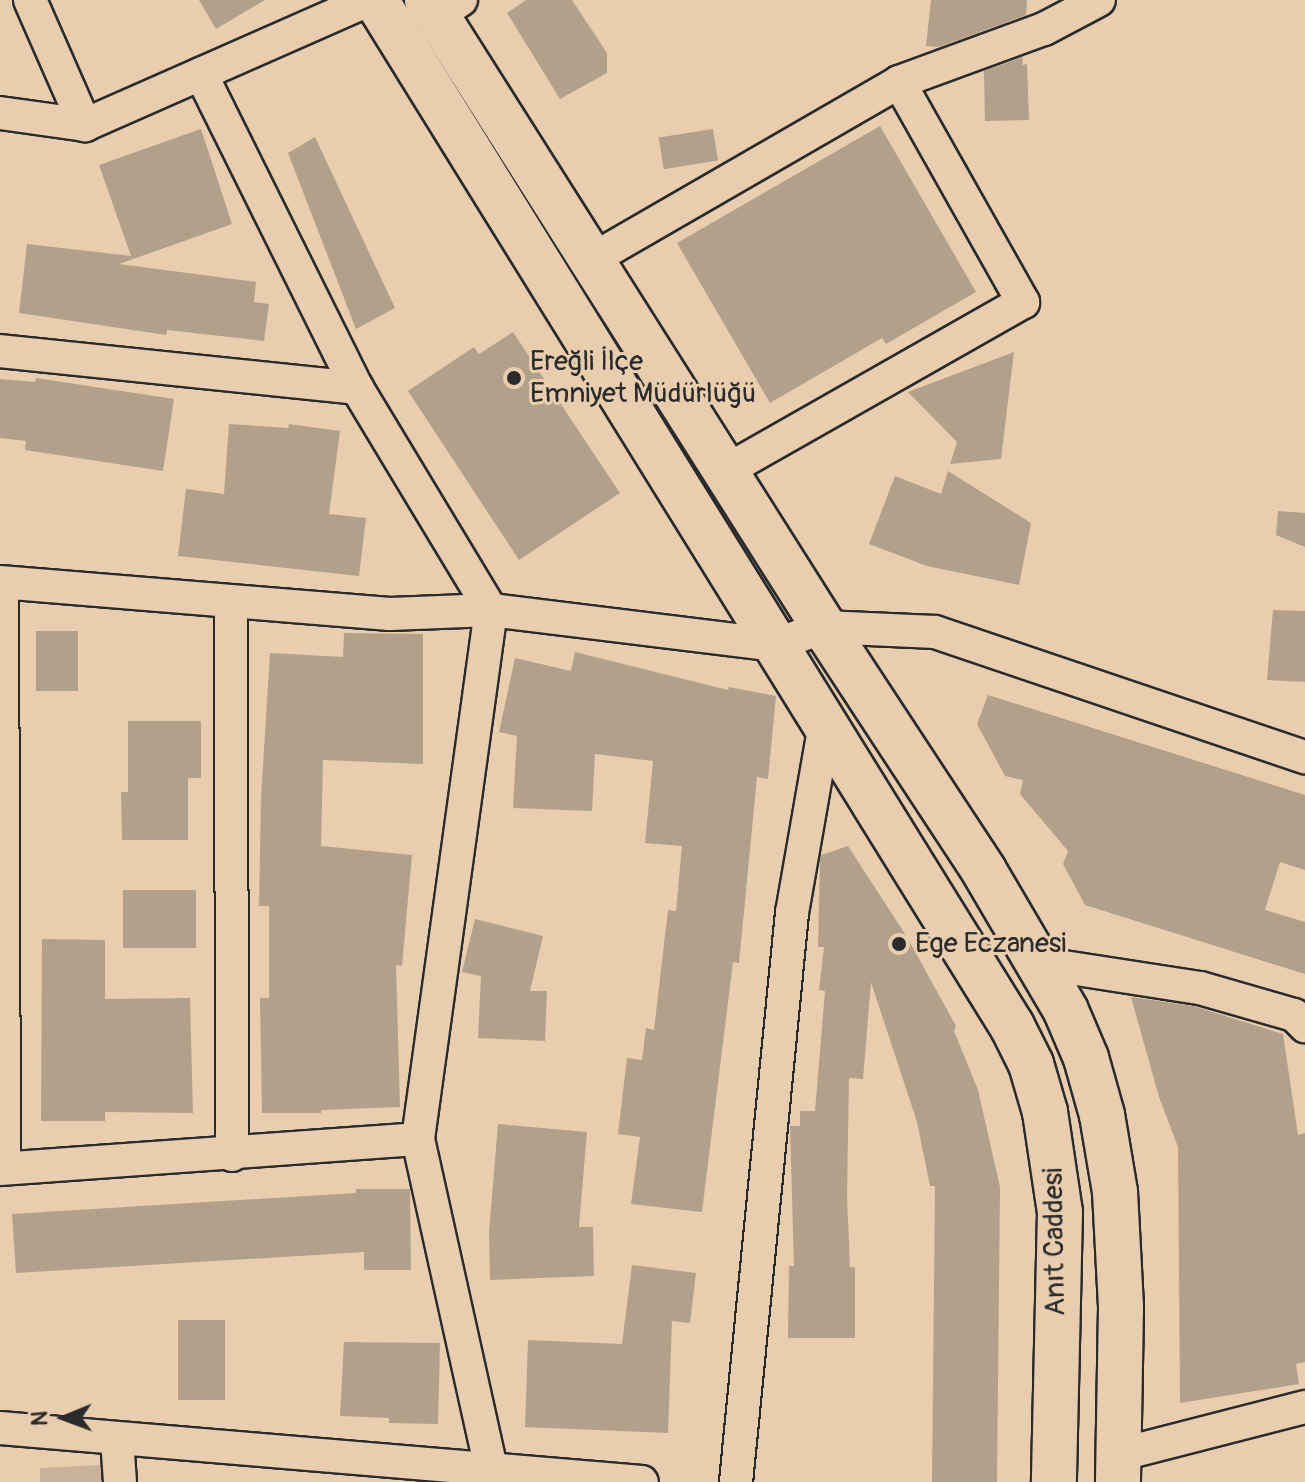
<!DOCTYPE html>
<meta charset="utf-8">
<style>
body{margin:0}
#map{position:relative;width:1305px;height:1482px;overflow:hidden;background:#e8cdaf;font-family:Pangolin,sans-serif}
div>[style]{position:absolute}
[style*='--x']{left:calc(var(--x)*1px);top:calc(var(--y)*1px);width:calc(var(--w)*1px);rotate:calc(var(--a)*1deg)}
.green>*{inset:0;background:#c9b299}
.building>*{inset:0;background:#b3a08b;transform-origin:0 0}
.roads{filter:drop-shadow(2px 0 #2b2b2b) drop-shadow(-2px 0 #2b2b2b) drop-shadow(0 2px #2b2b2b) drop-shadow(0 -2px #2b2b2b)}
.minor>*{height:32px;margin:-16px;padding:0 16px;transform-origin:16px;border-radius:16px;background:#e8cdaf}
.secondary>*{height:44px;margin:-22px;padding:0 22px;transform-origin:22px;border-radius:22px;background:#e8cdaf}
.dots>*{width:22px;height:22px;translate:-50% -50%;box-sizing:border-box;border:4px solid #e8cdaf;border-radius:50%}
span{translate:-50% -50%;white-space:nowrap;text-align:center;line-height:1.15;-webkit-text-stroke:6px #e8cdaf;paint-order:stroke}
.poi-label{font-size:28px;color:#2b2b2b}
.left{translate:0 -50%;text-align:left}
.street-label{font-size:28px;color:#2b2b2b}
.north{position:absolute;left:24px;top:1378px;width:80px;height:80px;-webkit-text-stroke:6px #e8cdaf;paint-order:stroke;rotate:269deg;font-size:22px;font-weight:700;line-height:32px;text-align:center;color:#2b2b2b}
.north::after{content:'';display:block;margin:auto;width:28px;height:36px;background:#2b2b2b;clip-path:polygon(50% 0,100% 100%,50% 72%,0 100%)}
</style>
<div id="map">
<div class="green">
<i style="clip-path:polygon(101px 1465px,102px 1482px,40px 1482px,40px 1468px)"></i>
</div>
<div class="building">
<i style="clip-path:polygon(199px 0,265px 0,216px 29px)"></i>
<i style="clip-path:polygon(526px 0,572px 0,607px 53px,607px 73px,560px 99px,507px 13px)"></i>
<i style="clip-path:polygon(931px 0,1027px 0,1026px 15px,939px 47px,926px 46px)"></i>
<i style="clip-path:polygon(1023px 57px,1022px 65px,1027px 64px,1029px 120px,985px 121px,984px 71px)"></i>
<i style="clip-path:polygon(880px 126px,976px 292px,886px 344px,882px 338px,770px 403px,677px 243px)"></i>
<i style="clip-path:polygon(201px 129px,232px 224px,119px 264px,256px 282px,254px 302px,269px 304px,264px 341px,167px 330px,166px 335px,19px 313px,27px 244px,131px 256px,99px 165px)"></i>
<i style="left:713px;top:129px;width:32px;height:55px;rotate:81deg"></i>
<i style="clip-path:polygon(315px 137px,395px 308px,356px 329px,288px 153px)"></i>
<i style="clip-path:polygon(513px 332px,620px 493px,519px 560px,408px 391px,474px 347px,479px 354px)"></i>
<i style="clip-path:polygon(1014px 352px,1001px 459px,950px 464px,957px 442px,908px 392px)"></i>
<i style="clip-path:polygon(36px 378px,174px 399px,163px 471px,25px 450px,26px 441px,0 438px,0 379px,35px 382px)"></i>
<i style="clip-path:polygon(229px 424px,288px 428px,289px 424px,340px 431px,329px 514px,366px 518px,359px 576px,178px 556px,186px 489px,224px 494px)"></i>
<i style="clip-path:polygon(948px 471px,1031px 523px,1019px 585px,927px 566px,869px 544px,895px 476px,941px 494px)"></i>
<i style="clip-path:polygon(1278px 511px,1305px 513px,1305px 547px,1276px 535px)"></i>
<i style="clip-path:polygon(1273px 610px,1305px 611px,1305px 682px,1267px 680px)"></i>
<i style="left:36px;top:631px;width:42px;height:60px"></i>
<i style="clip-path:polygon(344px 633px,423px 634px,423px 764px,323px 760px,321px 846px,412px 855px,402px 966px,396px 965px,400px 1107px,321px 1110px,321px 1113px,262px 1113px,260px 998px,269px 998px,269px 906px,259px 906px,261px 797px,270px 653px,343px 657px)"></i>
<i style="clip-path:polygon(575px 652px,728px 690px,729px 687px,776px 696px,768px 779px,757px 777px,739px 963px,733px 962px,702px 1212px,631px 1204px,640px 1137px,618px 1134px,627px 1058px,642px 1060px,646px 1028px,654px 1030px,668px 910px,676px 911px,682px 846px,645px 843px,653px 761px,595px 754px,592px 811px,513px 808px,517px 736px,499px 732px,515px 658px,571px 671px)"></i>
<i style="clip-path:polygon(988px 695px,1305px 795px,1305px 870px,1280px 862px,1265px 910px,1305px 922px,1305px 974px,1085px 905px,1063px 864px,1068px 851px,1020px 794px,1023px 780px,1005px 776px,977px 724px)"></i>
<i style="clip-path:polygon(128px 721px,201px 721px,201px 778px,188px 778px,188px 840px,122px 840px,121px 792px,128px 792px)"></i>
<i style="clip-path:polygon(848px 846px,907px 937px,956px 1026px,954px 1031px,978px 1090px,1000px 1187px,997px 1482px,932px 1482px,935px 1186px,930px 1186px,917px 1122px,871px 982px,863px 1079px,849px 1078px,847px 1196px,850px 1267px,855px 1267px,855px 1338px,788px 1338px,789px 1266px,794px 1266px,790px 1126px,800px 1126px,800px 1111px,815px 1111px,825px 991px,819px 990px,824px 947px,818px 947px,820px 860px,821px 855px)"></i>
<i style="left:123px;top:890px;width:73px;height:58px"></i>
<i style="clip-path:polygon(475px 919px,543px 936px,530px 991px,547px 991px,545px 1041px,478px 1038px,481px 976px,462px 972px)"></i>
<i style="clip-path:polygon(42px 939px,105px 940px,105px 999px,190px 998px,193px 1113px,105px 1112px,105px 1121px,41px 1121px)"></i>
<i style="clip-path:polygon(1131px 997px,1193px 1006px,1283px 1034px,1298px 1135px,1305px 1133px,1305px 1362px,1296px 1364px,1299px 1384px,1180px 1403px,1178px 1147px,1159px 1097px)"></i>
<i style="clip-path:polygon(498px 1124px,587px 1132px,579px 1227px,593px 1227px,594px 1276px,490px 1280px,489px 1232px)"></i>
<i style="clip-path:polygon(356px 1189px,410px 1189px,411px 1270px,364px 1270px,364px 1252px,16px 1273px,12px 1214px,356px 1193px)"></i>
<i style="clip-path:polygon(632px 1265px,696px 1273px,690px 1323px,672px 1321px,668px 1433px,525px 1427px,528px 1340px,622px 1344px)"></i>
<i style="left:178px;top:1320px;width:47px;height:80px"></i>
<i style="clip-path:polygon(344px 1342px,440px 1343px,438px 1424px,389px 1423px,389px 1418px,340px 1416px)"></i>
</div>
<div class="roads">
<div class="minor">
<i style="--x:30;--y:0;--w:137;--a:66.3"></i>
<i style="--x:437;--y:16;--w:29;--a:-34"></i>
<i style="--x:201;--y:74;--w:351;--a:63.6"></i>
<i style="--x:357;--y:388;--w:259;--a:58.9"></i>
<i style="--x:491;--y:610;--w:534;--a:97.86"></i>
<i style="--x:418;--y:1139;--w:351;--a:77.5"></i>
<i style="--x:899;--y:82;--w:154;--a:-20.1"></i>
<i style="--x:1044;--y:29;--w:62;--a:-27.8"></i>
<i style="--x:0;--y:113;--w:86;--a:8"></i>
<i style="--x:85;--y:125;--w:309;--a:-23.8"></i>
<i style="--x:591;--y:260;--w:356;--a:-30"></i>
<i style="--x:899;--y:82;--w:253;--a:60.6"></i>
<i style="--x:1023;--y:302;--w:343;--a:150.4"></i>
<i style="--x:0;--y:351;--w:359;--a:5.9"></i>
<i style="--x:0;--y:582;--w:391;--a:4.7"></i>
<i style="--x:390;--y:614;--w:101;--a:-2.3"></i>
<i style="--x:491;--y:610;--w:286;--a:7"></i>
<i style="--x:775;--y:645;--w:52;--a:-20.2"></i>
<i style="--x:824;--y:627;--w:111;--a:2.6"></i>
<i style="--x:935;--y:632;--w:391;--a:18.7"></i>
<i style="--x:2;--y:583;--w:585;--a:89.8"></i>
<i style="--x:231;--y:601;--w:554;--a:89.9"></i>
<i style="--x:1038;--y:963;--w:164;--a:8.8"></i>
<i style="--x:1200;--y:988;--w:98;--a:16"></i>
<i style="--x:1294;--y:1015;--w:16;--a:45"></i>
<i style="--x:0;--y:1169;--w:419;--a:-4.1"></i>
<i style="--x:0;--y:1428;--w:644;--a:4.81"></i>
<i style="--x:117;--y:1439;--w:43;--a:86"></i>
<i style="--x:1118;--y:1455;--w:193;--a:-14.4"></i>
<i style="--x:736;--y:1482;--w:572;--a:-84.38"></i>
<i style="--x:792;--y:913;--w:193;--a:-80.1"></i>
</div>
<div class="secondary">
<i style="--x:376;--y:0;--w:1207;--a:58.21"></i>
<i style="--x:1012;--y:1026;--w:42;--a:63.4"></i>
<i style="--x:1031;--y:1064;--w:50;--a:73.7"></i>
<i style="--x:1045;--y:1112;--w:101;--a:81.5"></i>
<i style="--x:1060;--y:1212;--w:270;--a:91.3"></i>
<i style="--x:427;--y:0;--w:742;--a:57.66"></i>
<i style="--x:824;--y:627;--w:292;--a:56.7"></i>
<i style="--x:984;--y:871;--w:162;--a:59.6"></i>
<i style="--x:1066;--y:1011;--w:51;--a:66.9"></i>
<i style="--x:1086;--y:1058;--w:59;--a:74.3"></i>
<i style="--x:1102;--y:1115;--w:78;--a:80.4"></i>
<i style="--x:1115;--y:1192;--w:116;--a:87"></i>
<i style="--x:1121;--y:1308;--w:174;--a:91"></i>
</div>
</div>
<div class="dots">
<i style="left:514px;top:378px;background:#2b2b2b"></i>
<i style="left:899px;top:944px;background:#2b2b2b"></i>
</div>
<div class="poi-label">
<span class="left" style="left:530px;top:378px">Ereğli İlçe<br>Emniyet Müdürlüğü</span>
<span class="left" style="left:915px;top:944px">Ege Eczanesi</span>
</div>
<div class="street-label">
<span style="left:1055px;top:1242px;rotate:-91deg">Anıt Caddesi</span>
</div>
<div class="north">N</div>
</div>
